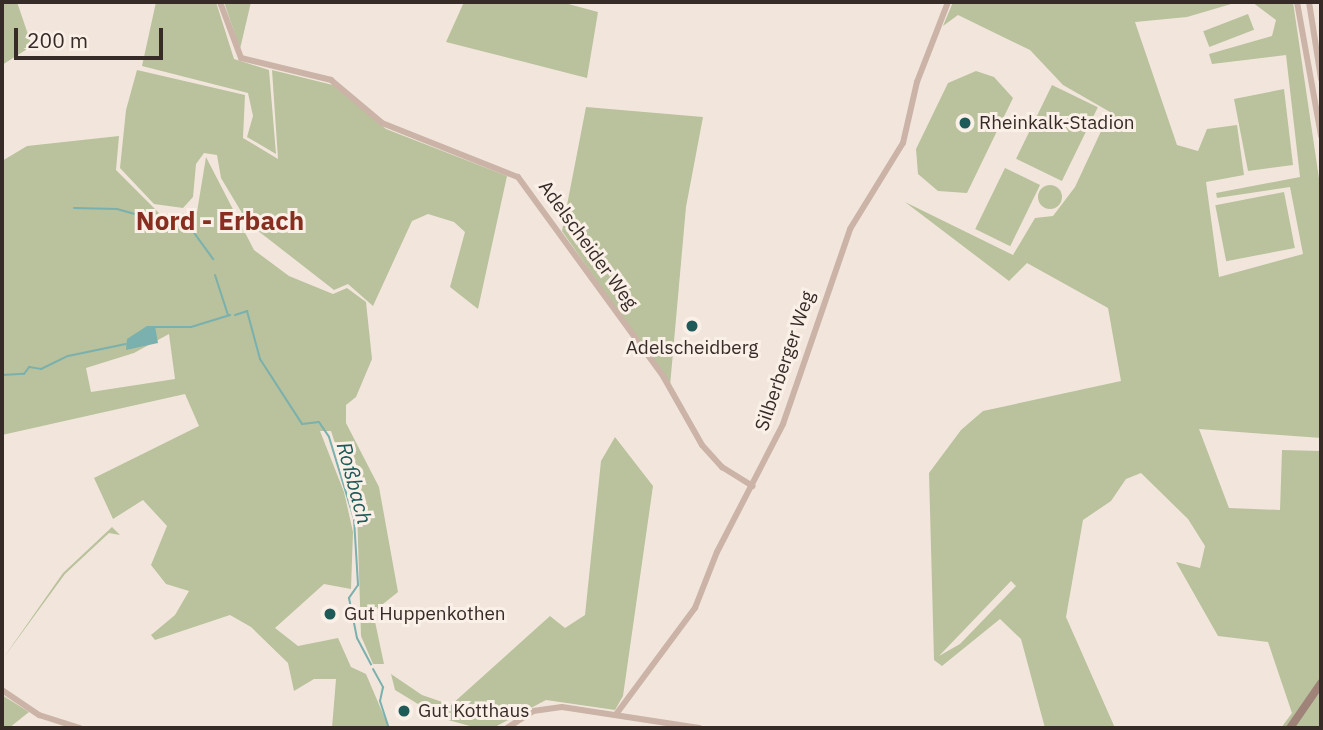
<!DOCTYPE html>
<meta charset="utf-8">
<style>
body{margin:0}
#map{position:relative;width:1323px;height:730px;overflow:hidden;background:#f2e6dc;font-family:"IBM Plex Sans",sans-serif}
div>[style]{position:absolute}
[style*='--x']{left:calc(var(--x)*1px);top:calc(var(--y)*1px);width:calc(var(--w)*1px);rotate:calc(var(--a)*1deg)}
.green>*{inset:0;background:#b9c29c;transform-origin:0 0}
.round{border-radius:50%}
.water>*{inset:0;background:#7ab0ad}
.stream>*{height:2px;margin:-1px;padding:0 1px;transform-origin:1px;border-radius:1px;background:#7ab0ad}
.street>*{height:6px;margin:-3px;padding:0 3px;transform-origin:3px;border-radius:3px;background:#cbb4a7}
.secondary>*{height:8px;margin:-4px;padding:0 4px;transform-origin:4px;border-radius:4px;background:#9f8379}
.dots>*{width:19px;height:19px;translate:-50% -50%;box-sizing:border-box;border:4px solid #faf0e8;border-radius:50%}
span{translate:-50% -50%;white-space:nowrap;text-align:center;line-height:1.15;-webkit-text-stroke:6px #faf0e8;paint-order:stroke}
.poi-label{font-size:19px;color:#372b28}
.left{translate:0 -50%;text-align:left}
.street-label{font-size:19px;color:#372b28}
.water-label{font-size:21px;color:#1d5a58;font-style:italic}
.district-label{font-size:26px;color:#882e20;font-weight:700}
.frame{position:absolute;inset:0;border:4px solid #372b28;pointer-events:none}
.scale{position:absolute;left:14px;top:28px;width:149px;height:32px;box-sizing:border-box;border:4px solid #372b28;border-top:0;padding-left:9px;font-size:21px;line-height:24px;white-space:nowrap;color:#372b28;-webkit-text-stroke:5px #faf0e8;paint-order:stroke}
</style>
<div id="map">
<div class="green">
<i style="clip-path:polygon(2px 2px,17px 2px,32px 46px,2px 65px)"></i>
<i style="clip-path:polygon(156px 2px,216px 2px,234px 59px,269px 70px,276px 154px,247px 137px,253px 116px,248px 93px,142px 66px)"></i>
<i style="clip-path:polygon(224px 2px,251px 2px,240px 49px)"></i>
<i style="clip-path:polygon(464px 2px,561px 2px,598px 12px,587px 78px,446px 42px)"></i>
<i style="clip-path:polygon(evenodd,953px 2px,1238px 2px,1187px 17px,1135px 22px,1177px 145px,1198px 151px,1207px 129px,1237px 125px,1244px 175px,1206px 182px,1219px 277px,1303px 254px,1290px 187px,1217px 198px,1216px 193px,1300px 177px,1286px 55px,1212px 64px,1209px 54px,1272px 36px,1276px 20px,1252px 2px,1293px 2px,1321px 192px,1321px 438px,1199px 429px,1229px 508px,1280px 510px,1282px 450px,1321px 451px,1321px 728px,1281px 728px,1292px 713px,1268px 642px,1218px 636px,1176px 562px,1200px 568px,1205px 546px,1188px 519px,1141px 473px,1126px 479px,1111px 501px,1083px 520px,1066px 617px,1115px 728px,1045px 728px,1021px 639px,1000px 619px,942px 666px,934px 660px,929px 473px,961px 430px,983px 411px,1121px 381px,1108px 308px,1027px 263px,1009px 281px,905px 202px,1013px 255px,1035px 218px,1053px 216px,1075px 187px,1110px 112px,1063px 85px,1030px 50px,958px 15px,943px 26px,953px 2px,1011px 581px,1016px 586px,960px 644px,939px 656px,1011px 581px)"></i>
<i style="left:1248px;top:14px;width:17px;height:48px;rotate:69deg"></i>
<i style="clip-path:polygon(137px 70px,245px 95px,243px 138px,278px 159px,272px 70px,333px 85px,386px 129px,507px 176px,478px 309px,450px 287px,465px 232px,454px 222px,428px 214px,412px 221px,373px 306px,348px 284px,334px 290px,248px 223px,221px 178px,217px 155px,204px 153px,196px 164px,193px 197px,183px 208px,154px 204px,120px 168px,126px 110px)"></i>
<i style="clip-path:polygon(976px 71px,994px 77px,1013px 98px,967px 193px,938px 191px,918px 174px,916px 149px,948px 83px)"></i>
<i style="left:1052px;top:85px;width:51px;height:82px;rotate:26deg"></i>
<i style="clip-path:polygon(1284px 89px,1293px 165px,1248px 171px,1234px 99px)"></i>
<i style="clip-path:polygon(586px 107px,703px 117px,686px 207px,670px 386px,562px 231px)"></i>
<i style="clip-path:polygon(evenodd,119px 136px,116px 170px,161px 215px,197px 212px,206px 157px,254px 250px,289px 276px,333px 294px,347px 288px,366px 302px,372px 359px,356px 397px,346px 405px,346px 423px,379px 487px,398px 592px,373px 612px,384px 664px,373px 664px,361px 636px,357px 510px,331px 431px,320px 431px,344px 492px,353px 532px,351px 589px,324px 584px,275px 628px,298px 646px,338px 638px,351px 667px,366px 674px,389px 728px,332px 728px,336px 679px,314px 679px,294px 691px,288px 663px,251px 627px,230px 615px,155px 640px,151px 635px,175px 615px,189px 591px,166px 584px,151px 565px,167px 526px,143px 500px,113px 519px,94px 478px,199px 426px,185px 394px,2px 435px,2px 161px,27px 146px,119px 136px,169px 334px,175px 379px,91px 392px,86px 368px,134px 353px,169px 334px)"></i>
<i style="left:1005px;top:168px;width:39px;height:68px;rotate:26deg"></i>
<i class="round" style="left:1038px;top:185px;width:24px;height:24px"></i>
<i style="left:1284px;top:192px;width:57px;height:70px;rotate:79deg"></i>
<i style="clip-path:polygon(615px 437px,653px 486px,623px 696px,615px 710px,546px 700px,493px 728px,477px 728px,441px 718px,395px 690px,391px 674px,422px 695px,451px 705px,550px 616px,565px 628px,585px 615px,601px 461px)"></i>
<i style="clip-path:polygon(112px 527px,120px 535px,109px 533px,65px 574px,2px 660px,63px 573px)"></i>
<i style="clip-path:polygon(2px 695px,29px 712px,9px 728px,2px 728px)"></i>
</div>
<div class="water">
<i style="clip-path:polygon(147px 326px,155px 326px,158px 343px,126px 350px,127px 339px)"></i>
</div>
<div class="stream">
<i style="--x:74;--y:208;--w:43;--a:1.3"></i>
<i style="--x:117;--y:209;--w:78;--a:15.6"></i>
<i style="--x:192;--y:230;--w:36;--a:54"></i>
<i style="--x:215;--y:275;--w:42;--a:72"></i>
<i style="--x:235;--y:315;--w:13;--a:-18"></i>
<i style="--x:247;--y:311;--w:50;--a:74.8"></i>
<i style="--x:260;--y:359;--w:77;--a:57.1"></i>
<i style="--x:302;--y:424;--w:17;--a:-7"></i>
<i style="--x:319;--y:422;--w:18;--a:56"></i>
<i style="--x:329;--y:437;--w:86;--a:73"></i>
<i style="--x:354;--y:519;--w:66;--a:86.5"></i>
<i style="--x:358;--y:585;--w:16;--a:125"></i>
<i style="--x:349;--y:598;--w:41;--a:78.7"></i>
<i style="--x:357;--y:638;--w:30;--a:62"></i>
<i style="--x:154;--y:327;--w:37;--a:0"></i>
<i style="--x:191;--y:327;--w:41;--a:-17.1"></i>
<i style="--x:2;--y:375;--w:22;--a:-3"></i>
<i style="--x:24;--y:374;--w:9;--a:-54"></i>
<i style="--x:29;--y:367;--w:12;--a:9"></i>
<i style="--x:41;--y:369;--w:30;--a:-26"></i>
<i style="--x:68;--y:356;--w:59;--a:-11.7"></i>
<i style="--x:373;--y:669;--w:21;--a:61"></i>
<i style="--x:383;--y:687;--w:14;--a:102"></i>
<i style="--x:380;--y:701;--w:28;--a:72"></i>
<i style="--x:1319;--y:728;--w:4;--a:-56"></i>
</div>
<div class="street">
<i style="--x:220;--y:2;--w:60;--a:69.4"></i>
<i style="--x:241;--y:58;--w:93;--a:13.7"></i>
<i style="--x:331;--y:80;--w:67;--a:40.1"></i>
<i style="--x:382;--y:123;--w:146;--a:21.7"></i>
<i style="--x:518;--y:177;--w:246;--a:53.9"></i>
<i style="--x:663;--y:376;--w:79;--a:60.5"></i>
<i style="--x:702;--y:445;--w:30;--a:48"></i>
<i style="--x:722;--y:467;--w:36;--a:32"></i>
<i style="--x:1297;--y:2;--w:136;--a:79.8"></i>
<i style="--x:1309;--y:2;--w:78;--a:81.1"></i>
<i style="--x:2;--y:690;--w:45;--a:34"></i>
<i style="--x:39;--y:715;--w:43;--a:17.6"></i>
<i style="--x:617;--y:713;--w:131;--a:-53.4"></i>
<i style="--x:695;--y:608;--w:60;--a:-68.6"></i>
<i style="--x:717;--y:552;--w:144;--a:-62.7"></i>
<i style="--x:783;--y:424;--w:206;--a:-71"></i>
<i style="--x:850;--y:229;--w:101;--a:-58.4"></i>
<i style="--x:903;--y:143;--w:63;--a:-77.1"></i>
<i style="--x:917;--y:82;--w:86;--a:-68.8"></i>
<i style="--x:507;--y:728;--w:31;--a:-33"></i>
<i style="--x:533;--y:711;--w:29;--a:-8"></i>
<i style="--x:562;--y:707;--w:139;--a:8.7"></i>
</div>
<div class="secondary">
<i style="--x:1290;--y:728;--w:55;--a:-55.4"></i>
</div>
<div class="dots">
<i style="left:965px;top:123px;background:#1d5a58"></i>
<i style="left:692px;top:326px;background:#1d5a58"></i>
<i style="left:330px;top:614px;background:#1d5a58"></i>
<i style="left:404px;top:711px;background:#1d5a58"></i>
</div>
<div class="poi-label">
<span class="left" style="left:979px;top:123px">Rheinkalk-Stadion</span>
<span style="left:692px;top:348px">Adelscheidberg</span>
<span class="left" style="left:344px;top:614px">Gut Huppenkothen</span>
<span class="left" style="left:418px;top:711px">Gut Kotthaus</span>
</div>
<div class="street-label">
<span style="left:588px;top:245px;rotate:54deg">Adelscheider Weg</span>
<span style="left:785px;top:361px;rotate:-71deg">Silberberger Weg</span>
</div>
<div class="water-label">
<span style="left:355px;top:483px;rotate:75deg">Roßbach</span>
</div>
<div class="district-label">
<span style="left:220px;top:221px">Nord - Erbach</span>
</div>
<div class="frame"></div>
<div class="scale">200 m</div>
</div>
